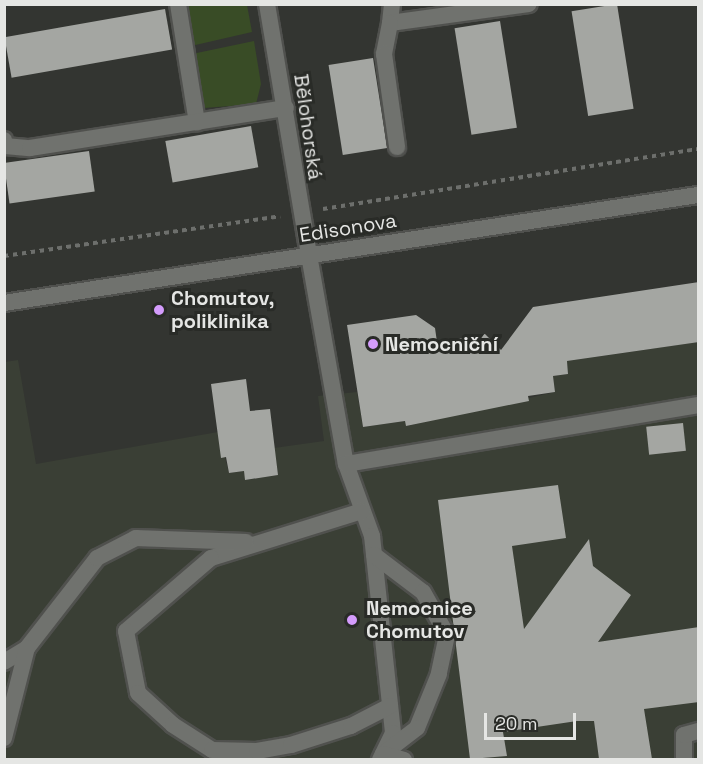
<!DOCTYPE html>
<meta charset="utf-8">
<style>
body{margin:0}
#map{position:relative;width:703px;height:764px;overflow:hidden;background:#333531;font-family:"Space Grotesk",sans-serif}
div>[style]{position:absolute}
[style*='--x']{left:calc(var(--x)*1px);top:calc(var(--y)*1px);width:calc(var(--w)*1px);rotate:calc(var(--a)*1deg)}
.built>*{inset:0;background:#3a3f35}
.green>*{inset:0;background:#394c26}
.building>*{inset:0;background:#a4a6a2;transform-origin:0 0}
.path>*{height:4px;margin-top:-2px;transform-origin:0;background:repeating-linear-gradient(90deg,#6d6f6c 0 4.5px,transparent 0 9px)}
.roads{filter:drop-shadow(2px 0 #50514e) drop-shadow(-2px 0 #50514e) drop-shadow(0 2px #50514e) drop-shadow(0 -2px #50514e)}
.service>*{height:16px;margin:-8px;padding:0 8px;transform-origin:8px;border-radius:8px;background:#70726e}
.minor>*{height:16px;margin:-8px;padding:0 8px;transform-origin:8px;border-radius:8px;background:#70726e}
.dots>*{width:16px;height:16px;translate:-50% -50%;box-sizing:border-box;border:3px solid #292b27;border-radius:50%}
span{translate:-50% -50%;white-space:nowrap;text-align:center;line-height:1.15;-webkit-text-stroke:6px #292b27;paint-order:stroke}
.street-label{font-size:20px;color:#e5e6e4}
.poi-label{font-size:20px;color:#e5e6e4;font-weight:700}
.left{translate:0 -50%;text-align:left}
.frame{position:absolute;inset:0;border:6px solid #e5e6e4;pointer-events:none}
.scale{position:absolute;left:484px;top:713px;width:92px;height:27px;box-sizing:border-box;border:3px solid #e5e6e4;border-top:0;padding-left:8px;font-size:18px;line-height:21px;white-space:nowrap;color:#e5e6e4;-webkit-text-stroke:4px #292b27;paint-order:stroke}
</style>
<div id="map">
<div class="built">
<i style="clip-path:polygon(698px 342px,698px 759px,5px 760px,5px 362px,18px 360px,36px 464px,218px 432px,229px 473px,244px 471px,246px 480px,278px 475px,274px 448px,324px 441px,318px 396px,357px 392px,363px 427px,405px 421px,407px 426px,555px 392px,553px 376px,568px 374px,567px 361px)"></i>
</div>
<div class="green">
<i style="clip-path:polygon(184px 5px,247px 5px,252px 32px,191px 46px)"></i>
<i style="clip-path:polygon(254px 41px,261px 84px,256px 104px,204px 108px,192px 54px)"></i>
</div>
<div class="building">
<i style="left:617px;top:4px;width:106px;height:46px;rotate:81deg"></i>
<i style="left:165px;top:9px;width:41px;height:163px;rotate:80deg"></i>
<i style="left:500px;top:21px;width:108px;height:46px;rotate:81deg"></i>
<i style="left:373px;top:58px;width:91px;height:45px;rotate:81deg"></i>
<i style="left:251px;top:126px;width:42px;height:87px;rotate:80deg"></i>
<i style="left:89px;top:151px;width:41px;height:86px;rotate:82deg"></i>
<i style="clip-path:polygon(699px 282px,699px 342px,567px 361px,568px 374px,553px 376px,555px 392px,528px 396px,529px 401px,406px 426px,405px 421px,363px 427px,347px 325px,416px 315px,435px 328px,437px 342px,485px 334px,501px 350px,533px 307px)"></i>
<i style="clip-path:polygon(246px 379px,250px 411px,270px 409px,278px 475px,245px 480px,244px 471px,229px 473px,226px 457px,221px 458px,211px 384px)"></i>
<i style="left:683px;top:423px;width:28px;height:37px;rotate:84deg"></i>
<i style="clip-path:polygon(558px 485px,566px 538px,512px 546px,524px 629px,589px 539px,593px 566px,631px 595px,598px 642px,699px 627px,699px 702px,644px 709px,652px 759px,599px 759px,594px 721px,577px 721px,503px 732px,507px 756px,470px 759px,438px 500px)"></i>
</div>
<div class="path">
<i style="--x:323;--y:209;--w:380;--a:-9.1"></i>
<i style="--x:4;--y:256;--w:279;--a:-8.2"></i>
</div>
<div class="roads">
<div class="service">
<i style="--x:178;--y:4;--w:120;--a:80.9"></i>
<i style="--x:392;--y:4;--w:19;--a:96"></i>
<i style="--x:390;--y:23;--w:140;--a:-7.8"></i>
<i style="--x:390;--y:23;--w:32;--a:101"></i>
<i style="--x:384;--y:54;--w:94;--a:82"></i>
<i style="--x:4;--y:140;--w:6;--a:81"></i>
<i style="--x:5;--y:146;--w:25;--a:5"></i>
<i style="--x:30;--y:148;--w:259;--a:-8.9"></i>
<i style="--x:309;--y:255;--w:212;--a:80"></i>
<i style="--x:346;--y:464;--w:77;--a:70.1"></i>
<i style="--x:372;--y:536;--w:198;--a:83.9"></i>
<i style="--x:393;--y:733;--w:30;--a:116"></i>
<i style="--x:346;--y:464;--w:357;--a:-9.5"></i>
<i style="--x:362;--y:511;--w:158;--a:162.7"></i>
<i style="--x:211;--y:558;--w:112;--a:139.3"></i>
<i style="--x:126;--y:631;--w:63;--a:79"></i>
<i style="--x:138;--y:693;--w:47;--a:42.4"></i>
<i style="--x:173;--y:725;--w:46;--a:32.7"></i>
<i style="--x:212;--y:750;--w:45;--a:1.3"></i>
<i style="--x:257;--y:751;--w:35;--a:-10"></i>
<i style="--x:291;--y:745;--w:63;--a:-17.6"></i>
<i style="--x:351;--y:726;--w:44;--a:-27.1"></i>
<i style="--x:374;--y:555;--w:61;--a:37.1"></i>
<i style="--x:423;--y:592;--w:49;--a:60.8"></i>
<i style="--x:447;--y:635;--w:40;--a:102"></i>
<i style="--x:439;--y:674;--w:58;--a:112.2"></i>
<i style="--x:417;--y:728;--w:43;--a:142.6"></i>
<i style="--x:383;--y:754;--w:22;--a:16"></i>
<i style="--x:4;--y:662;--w:27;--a:-31"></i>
<i style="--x:27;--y:648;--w:114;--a:-52.1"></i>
<i style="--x:97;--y:558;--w:44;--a:-27.1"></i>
<i style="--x:136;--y:538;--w:110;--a:2.1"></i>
<i style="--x:4;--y:738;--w:93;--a:-75.7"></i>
<i style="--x:684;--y:760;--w:25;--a:-90"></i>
<i style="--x:684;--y:735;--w:15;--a:-16"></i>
</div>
<div class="minor">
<i style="--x:267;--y:4;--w:254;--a:80.5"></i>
<i style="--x:4;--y:303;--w:702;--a:-8.85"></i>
</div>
</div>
<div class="dots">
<i style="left:159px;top:310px;background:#d49cfc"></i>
<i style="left:373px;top:344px;background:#d49cfc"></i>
<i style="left:352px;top:620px;background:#d49cfc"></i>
</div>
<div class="street-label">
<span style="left:308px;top:127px;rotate:82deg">Bělohorská</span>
<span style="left:348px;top:228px;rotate:-9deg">Edisonova</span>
</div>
<div class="poi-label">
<span class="left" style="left:171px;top:310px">Chomutov,<br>poliklinika</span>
<span class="left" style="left:385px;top:344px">Nemocniční</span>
<span class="left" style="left:366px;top:620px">Nemocnice<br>Chomutov</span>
</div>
<div class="frame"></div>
<div class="scale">20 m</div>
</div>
